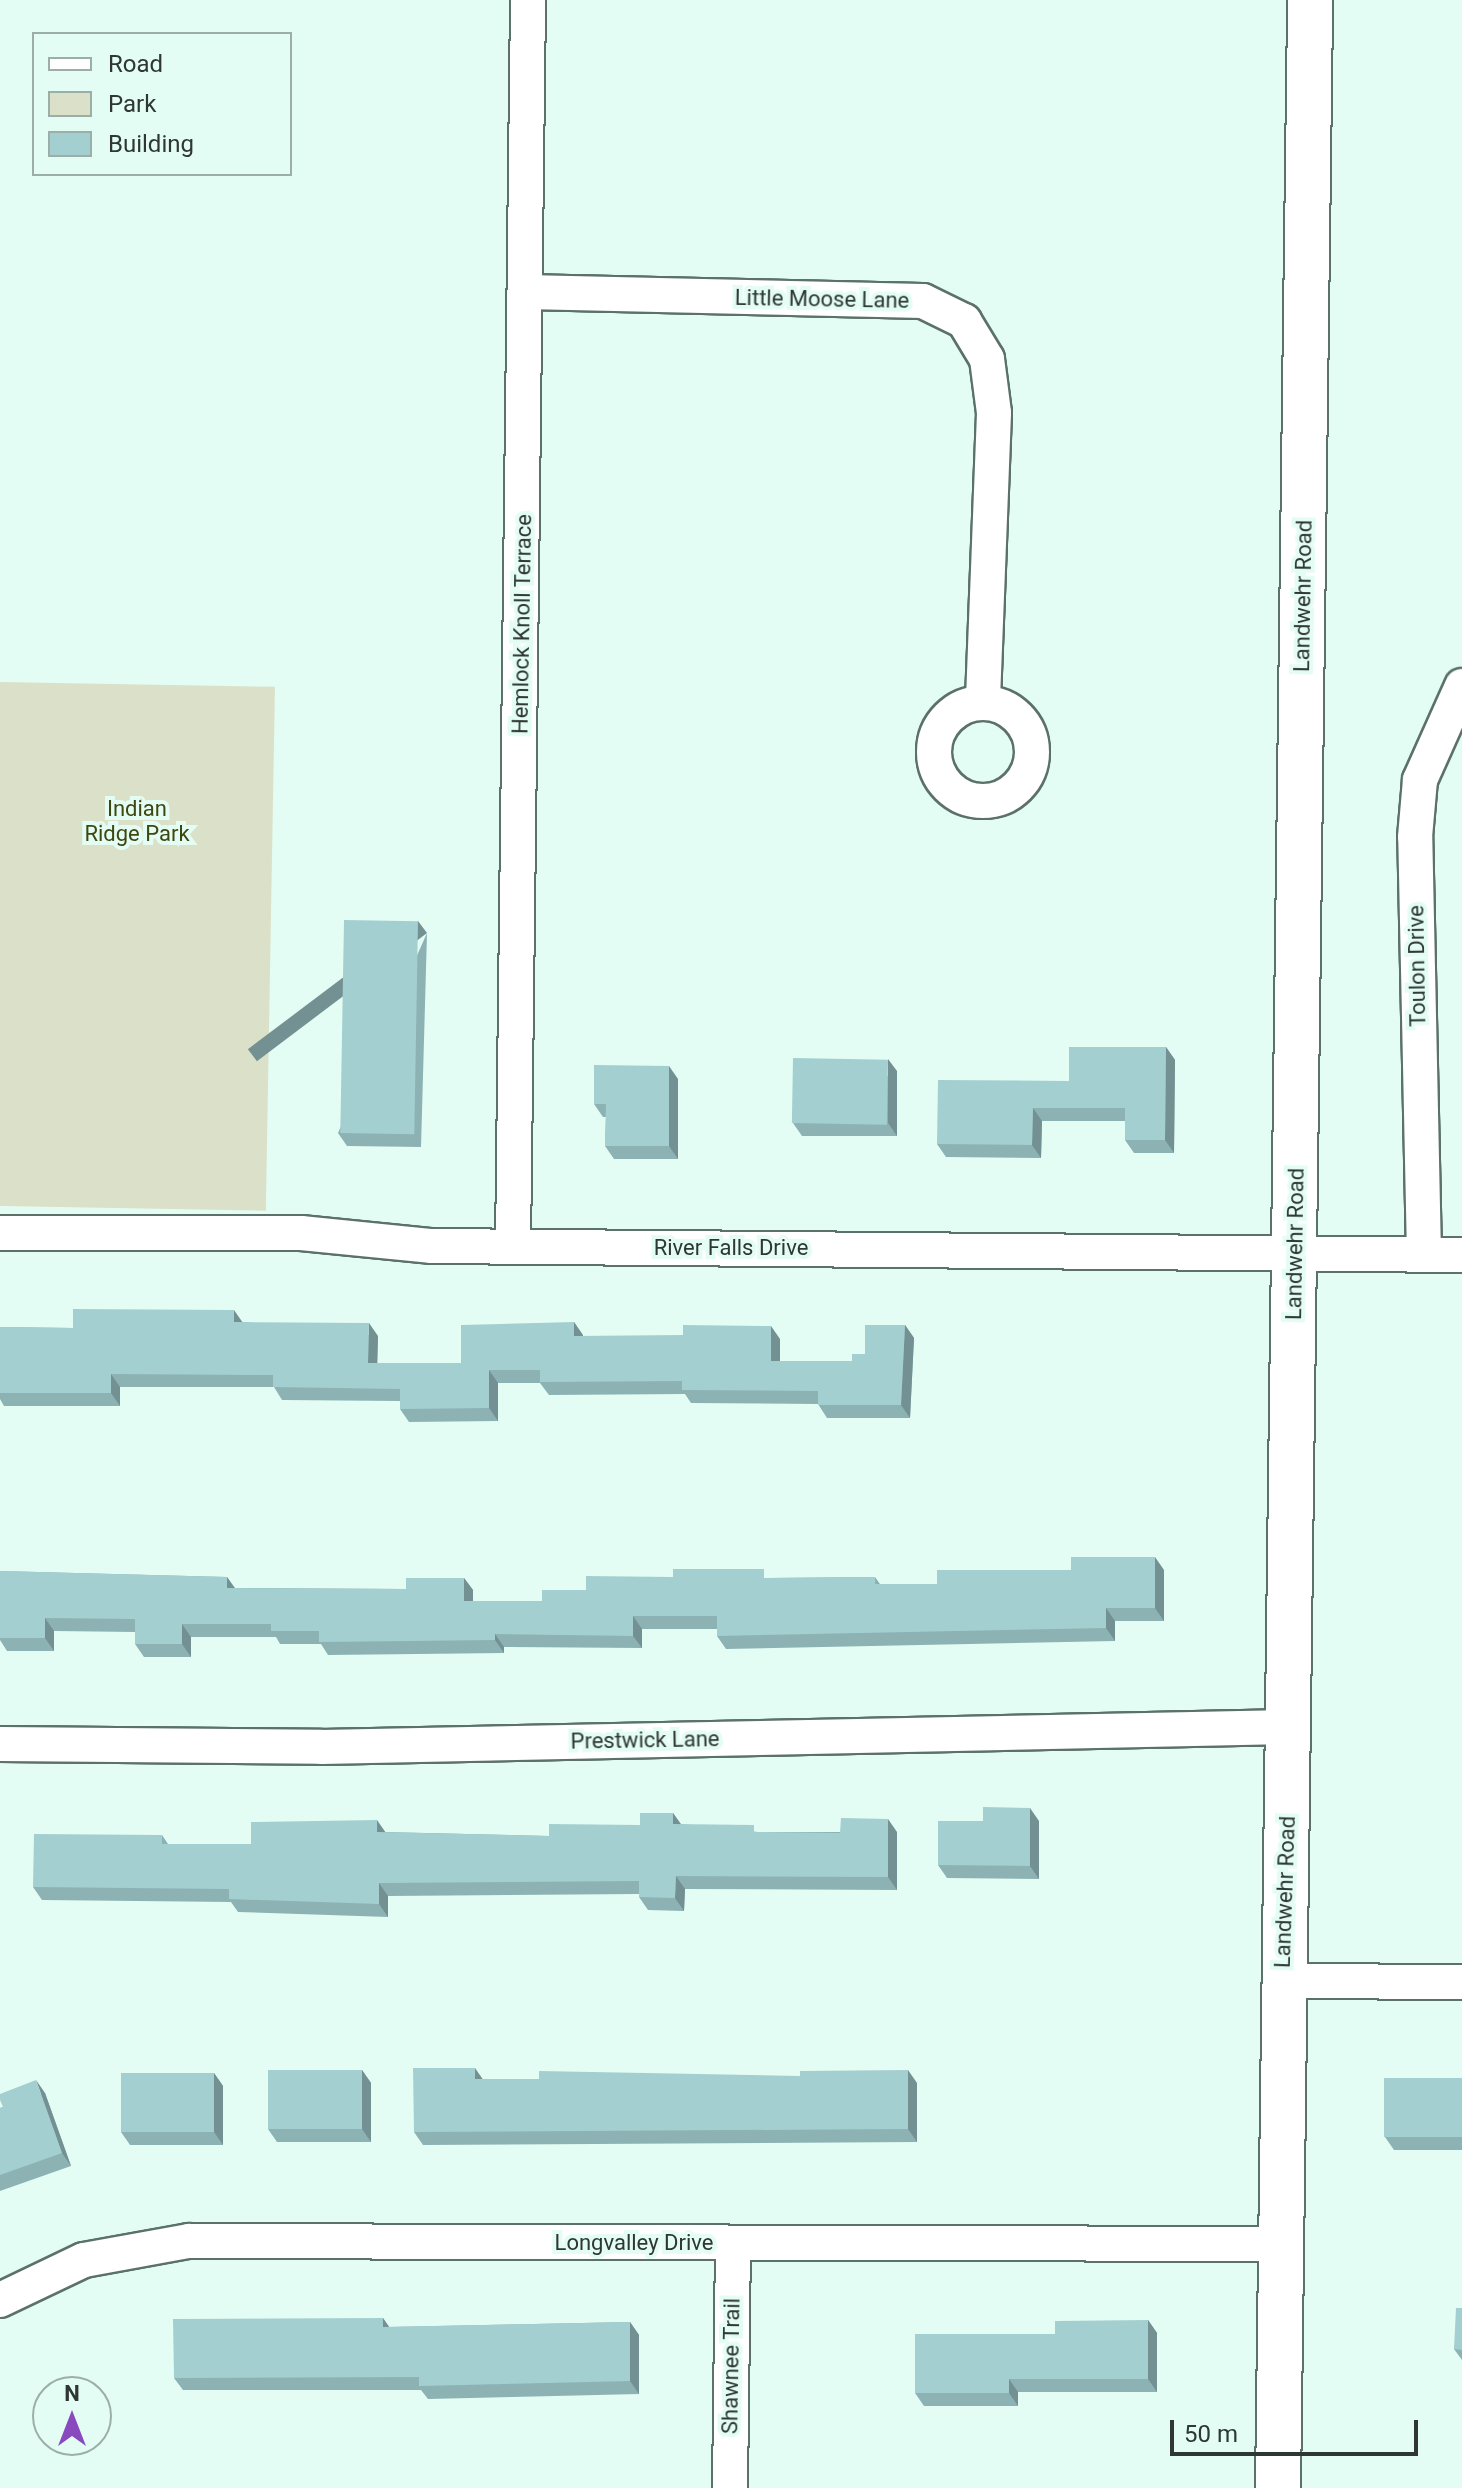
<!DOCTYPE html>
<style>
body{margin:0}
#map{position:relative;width:1462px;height:2488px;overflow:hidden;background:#e4fdf4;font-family:Roboto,sans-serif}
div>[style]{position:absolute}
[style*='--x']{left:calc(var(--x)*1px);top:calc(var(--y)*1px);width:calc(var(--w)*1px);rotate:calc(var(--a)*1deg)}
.green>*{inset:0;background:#dbe0c9;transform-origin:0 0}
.roads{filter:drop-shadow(2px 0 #5b7169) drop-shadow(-2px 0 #5b7169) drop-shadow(0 2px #5b7169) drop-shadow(0 -2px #5b7169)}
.minor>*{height:34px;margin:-17px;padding:0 17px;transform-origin:17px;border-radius:17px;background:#fff}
.minor>.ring{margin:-17px;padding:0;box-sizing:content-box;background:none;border:34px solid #fff;border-radius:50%}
.secondary>*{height:44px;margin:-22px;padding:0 22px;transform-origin:22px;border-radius:22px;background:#fff}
.wall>*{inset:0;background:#8db2b3}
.shaded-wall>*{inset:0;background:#739192;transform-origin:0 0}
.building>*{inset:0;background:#a4cfd0;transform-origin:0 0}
span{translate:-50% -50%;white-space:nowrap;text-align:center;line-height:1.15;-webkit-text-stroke:8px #e4fdf4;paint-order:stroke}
.street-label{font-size:22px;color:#2e3734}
.park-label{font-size:22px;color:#3f4610}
.legend{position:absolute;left:32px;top:32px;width:260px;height:144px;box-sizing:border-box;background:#e4fdf4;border:2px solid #9baea7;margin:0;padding:10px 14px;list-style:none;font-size:24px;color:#2e3734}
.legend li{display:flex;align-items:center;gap:16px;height:40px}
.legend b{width:40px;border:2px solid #9baea7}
.north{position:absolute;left:32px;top:2376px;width:80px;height:80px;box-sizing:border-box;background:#e4fdf4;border:2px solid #9baea7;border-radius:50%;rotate:0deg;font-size:22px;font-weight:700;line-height:32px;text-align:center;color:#2e3734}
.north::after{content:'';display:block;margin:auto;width:28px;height:36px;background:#894ac0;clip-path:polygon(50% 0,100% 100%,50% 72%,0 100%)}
.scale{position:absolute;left:1170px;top:2420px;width:248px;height:36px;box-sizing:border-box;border:4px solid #2e3734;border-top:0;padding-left:10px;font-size:24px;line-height:28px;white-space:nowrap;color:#2e3734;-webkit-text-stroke:6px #e4fdf4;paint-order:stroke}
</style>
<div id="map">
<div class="green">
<i style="left:0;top:682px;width:275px;height:524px;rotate:1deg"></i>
</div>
<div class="roads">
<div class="minor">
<i style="--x:526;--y:292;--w:397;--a:1.3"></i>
<i style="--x:923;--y:301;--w:46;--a:26"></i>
<i style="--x:964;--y:321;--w:44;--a:58.8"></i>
<i style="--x:987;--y:359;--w:54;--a:82.6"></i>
<i style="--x:994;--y:413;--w:290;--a:92.2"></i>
<i class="ring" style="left:934px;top:703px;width:64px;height:64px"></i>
<i style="--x:0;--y:1233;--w:301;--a:0"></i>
<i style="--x:301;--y:1233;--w:132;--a:5.7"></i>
<i style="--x:432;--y:1246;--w:1030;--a:0.5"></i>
<i style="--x:513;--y:1247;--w:1247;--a:-89.31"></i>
<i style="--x:1424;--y:1255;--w:418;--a:-91.2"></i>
<i style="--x:1415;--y:837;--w:57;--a:-85"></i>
<i style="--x:1420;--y:780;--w:103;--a:-65.9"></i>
<i style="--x:0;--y:1744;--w:321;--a:0.5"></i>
<i style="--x:321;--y:1747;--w:968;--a:-1.18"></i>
<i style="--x:1282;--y:1981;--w:180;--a:0.3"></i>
<i style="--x:0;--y:2300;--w:93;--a:-25.5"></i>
<i style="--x:84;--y:2260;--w:107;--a:-10.3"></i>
<i style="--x:189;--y:2241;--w:1090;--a:0.16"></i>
<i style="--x:730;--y:2488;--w:244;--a:-89.3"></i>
</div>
<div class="secondary">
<i style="--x:1278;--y:2488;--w:2488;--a:-89.26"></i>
</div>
</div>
<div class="wall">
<i style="clip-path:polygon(427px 933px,421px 1147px,347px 1146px,338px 1133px)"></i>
<i style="clip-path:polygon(1166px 1047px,1175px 1060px,1174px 1153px,1134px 1153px,1125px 1140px,1125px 1121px,1042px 1121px,1041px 1158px,946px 1157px,937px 1144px,1069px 1081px)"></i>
<i style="clip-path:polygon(897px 1071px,897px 1136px,802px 1136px,793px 1123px)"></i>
<i style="clip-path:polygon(678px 1079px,678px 1159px,614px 1159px,605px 1146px,606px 1117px,603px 1117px,594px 1104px)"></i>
<i style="clip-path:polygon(243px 1322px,378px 1336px,377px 1363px,461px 1363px,574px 1322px,583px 1336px,780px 1339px,780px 1361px,852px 1361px,865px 1354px,905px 1325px,914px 1338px,910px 1418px,827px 1418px,818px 1404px,691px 1403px,685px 1394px,549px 1395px,540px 1383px,498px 1383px,498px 1421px,409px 1422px,400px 1409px,400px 1401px,282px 1400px,274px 1387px,120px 1387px,120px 1406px,4px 1406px,0 1399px,0 1327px,73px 1328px)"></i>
<i style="clip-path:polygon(1164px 1570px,1164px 1621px,1115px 1621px,1115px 1641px,726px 1649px,717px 1636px,717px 1629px,642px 1629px,642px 1648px,504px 1647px,504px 1653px,328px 1655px,321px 1644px,280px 1644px,276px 1637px,191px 1637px,191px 1657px,144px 1657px,135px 1644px,135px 1632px,54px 1631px,54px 1651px,7px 1651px,0 1640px,0 1571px,227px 1577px,235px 1588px,406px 1589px,464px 1578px,473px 1590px,473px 1601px,542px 1601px,586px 1590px,770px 1578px,875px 1577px,880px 1584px,937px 1584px)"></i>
<i style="clip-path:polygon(673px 1813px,681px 1824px,758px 1832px,897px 1832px,897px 1890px,685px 1889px,684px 1911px,648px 1910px,639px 1897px,639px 1894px,388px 1896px,388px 1917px,238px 1912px,231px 1902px,42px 1900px,33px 1887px,162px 1835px,168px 1844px,251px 1844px,385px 1832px,549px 1836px,640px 1825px)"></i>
<i style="clip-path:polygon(983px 1821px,1039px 1821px,1039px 1879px,947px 1878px,938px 1865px)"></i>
<i style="clip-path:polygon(362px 2070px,371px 2083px,371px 2142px,277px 2142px,268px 2129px)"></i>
<i style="clip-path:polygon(214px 2073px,223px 2086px,223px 2145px,130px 2145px,121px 2132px)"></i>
<i style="clip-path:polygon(1462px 2078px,1462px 2150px,1394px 2150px,1385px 2137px)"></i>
<i style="clip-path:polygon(482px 2079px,917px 2083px,917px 2142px,423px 2145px,414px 2132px)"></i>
<i style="clip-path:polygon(45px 2093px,71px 2166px,0 2191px,0 2108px)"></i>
<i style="clip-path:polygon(1462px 2308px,1462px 2360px,1454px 2349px)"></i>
<i style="clip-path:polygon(383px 2318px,389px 2327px,630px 2322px,639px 2335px,639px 2394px,428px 2399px,421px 2390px,183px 2390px,174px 2378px)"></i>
<i style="clip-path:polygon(1148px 2320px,1157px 2333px,1157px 2392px,1018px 2392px,1018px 2406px,924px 2406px,915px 2393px)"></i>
</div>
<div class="shaded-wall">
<i style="left:418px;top:921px;width:15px;height:213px;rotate:53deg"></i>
<i style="clip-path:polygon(1166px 1047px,1175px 1060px,1174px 1153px,1165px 1140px)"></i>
<i style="clip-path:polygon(888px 1059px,897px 1071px,897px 1136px,888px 1123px)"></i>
<i style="clip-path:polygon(669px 1066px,678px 1079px,678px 1159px,669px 1146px)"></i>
<i style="clip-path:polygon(1033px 1108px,1042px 1121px,1041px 1158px,1032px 1145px)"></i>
<i style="clip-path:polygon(234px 1310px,243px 1323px,234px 1322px)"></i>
<i style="clip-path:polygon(574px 1322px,583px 1335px,583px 1349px,574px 1336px)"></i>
<i style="clip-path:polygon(369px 1323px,378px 1336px,377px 1376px,368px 1363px)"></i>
<i style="clip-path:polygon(905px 1325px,914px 1338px,910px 1418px,901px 1405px)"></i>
<i style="clip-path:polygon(771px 1326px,780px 1339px,780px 1373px,771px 1361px)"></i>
<i style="clip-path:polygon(489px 1370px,498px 1383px,498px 1421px,489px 1408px)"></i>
<i style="clip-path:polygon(111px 1374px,120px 1387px,120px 1406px,111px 1393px)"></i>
<i style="clip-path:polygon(1155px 1557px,1164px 1570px,1164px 1621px,1155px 1608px)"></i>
<i style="clip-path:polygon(227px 1577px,236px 1590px,227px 1588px)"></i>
<i style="clip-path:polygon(464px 1578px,473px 1590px,473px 1614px,464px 1601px)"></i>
<i style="clip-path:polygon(1106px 1608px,1115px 1621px,1115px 1641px,1106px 1628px)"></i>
<i style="clip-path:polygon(633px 1616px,642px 1629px,642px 1648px,633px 1636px)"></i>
<i style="clip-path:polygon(45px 1618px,54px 1631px,54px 1651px,45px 1638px)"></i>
<i style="clip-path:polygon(182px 1624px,191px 1637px,191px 1657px,182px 1644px)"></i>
<i style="clip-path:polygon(495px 1634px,504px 1647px,504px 1653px,495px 1640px)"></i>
<i style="clip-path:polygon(1030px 1808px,1039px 1821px,1039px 1879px,1030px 1866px)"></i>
<i style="clip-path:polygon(673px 1813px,682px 1826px,673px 1824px)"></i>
<i style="clip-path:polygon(888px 1819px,897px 1832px,897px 1890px,888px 1877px)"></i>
<i style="clip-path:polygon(377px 1820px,386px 1833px,377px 1832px)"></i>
<i style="clip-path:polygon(676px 1876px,685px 1889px,684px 1911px,675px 1898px)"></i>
<i style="clip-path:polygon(379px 1883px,388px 1896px,388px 1917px,379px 1904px)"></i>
<i style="clip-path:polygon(475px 2068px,484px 2081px,475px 2079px)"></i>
<i style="clip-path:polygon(362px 2070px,371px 2083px,371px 2142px,362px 2129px)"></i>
<i style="clip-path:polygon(908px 2070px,917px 2083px,917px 2142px,908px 2129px)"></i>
<i style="clip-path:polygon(214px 2073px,223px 2086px,223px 2145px,214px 2132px)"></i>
<i style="clip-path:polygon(36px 2080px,45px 2093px,71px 2166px,62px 2153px)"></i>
<i style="clip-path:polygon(383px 2318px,392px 2331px,383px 2327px)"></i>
<i style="clip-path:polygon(1148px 2320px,1157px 2333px,1157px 2392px,1148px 2379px)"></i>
<i style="clip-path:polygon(630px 2322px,639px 2335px,639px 2394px,630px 2381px)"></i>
<i style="clip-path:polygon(1009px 2379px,1018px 2392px,1018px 2406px,1009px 2393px)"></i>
</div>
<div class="building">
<i style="left:344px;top:920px;width:74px;height:213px;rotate:1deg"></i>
<i style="clip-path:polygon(1069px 1047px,1166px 1047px,1165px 1140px,1125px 1140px,1125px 1108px,1033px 1108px,1032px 1145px,937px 1144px,938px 1080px,1069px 1081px)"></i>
<i style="left:793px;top:1058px;width:95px;height:65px;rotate:1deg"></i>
<i style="clip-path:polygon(594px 1065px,669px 1066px,669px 1146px,605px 1146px,606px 1104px,594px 1104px)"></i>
<i style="clip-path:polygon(73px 1309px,234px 1310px,234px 1322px,369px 1323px,368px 1363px,461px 1363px,461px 1325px,574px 1322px,574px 1336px,683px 1335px,683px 1325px,771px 1326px,771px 1361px,852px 1361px,852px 1354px,865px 1354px,865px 1325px,905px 1325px,901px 1405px,818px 1405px,818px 1391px,682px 1390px,682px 1381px,540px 1382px,540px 1370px,489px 1370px,489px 1408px,400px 1409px,400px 1389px,273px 1387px,273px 1375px,111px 1374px,111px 1393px,0 1393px,0 1327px,73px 1328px)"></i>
<i style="clip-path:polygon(1071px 1557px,1155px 1557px,1155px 1608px,1106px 1608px,1106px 1628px,717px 1636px,717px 1616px,633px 1616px,633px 1636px,495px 1634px,495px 1640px,319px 1642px,319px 1631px,271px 1631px,271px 1624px,182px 1624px,182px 1644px,135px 1644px,135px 1619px,45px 1618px,45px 1638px,0 1638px,0 1571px,227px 1577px,227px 1588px,406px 1589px,406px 1578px,464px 1578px,464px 1601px,542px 1601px,542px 1590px,586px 1590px,586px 1576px,673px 1577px,673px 1569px,764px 1569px,764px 1578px,875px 1577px,875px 1584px,937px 1584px,937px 1570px,1071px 1570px)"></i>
<i style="clip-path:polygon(983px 1807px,1030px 1808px,1030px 1866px,938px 1865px,938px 1821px,983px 1821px)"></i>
<i style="clip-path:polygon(640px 1813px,673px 1813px,673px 1824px,754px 1825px,754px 1832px,840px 1833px,841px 1818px,888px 1819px,888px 1877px,676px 1876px,675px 1898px,639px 1897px,639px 1881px,379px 1883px,379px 1904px,229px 1899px,229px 1889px,33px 1887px,34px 1834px,162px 1835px,162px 1844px,251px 1844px,251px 1822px,377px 1820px,377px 1832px,549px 1836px,549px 1824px,640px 1825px)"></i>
<i style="clip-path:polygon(413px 2068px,475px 2068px,475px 2079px,539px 2079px,539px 2071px,800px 2076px,800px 2071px,908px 2070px,908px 2129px,414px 2132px)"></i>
<i style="left:268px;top:2070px;width:94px;height:59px"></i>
<i style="left:121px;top:2073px;width:93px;height:59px"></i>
<i style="left:1384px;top:2078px;width:78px;height:59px"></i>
<i style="clip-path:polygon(36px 2080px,62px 2153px,0 2175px,0 2108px,3px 2107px,0 2100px,0 2094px)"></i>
<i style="clip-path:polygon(1456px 2308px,1462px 2308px,1462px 2350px,1454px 2349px)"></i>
<i style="clip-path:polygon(383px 2318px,383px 2327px,630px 2322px,630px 2381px,419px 2386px,419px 2377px,174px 2378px,173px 2319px)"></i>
<i style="clip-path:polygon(1148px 2320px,1148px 2379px,1009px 2379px,1009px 2393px,915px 2393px,915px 2334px,1055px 2334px,1055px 2321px)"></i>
</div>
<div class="street-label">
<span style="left:822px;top:299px;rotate:1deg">Little Moose Lane</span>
<span style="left:1303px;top:596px;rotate:-89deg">Landwehr Road</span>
<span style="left:522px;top:624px;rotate:-89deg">Hemlock Knoll Terrace</span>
<span style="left:1417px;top:966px;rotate:-91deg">Toulon Drive</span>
<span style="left:1295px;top:1244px;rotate:-89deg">Landwehr Road</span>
<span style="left:731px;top:1248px">River Falls Drive</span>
<span style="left:645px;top:1740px;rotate:-1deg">Prestwick Lane</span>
<span style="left:1285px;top:1892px;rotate:-88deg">Landwehr Road</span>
<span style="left:634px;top:2243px">Longvalley Drive</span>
<span style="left:731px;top:2366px;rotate:-89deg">Shawnee Trail</span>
</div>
<div class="park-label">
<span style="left:137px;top:821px">Indian<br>Ridge Park</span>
</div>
<ul class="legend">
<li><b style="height:10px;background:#fff"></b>Road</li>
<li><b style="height:22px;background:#dbe0c9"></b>Park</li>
<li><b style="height:22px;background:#a4cfd0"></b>Building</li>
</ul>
<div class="north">N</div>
<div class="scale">50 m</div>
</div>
